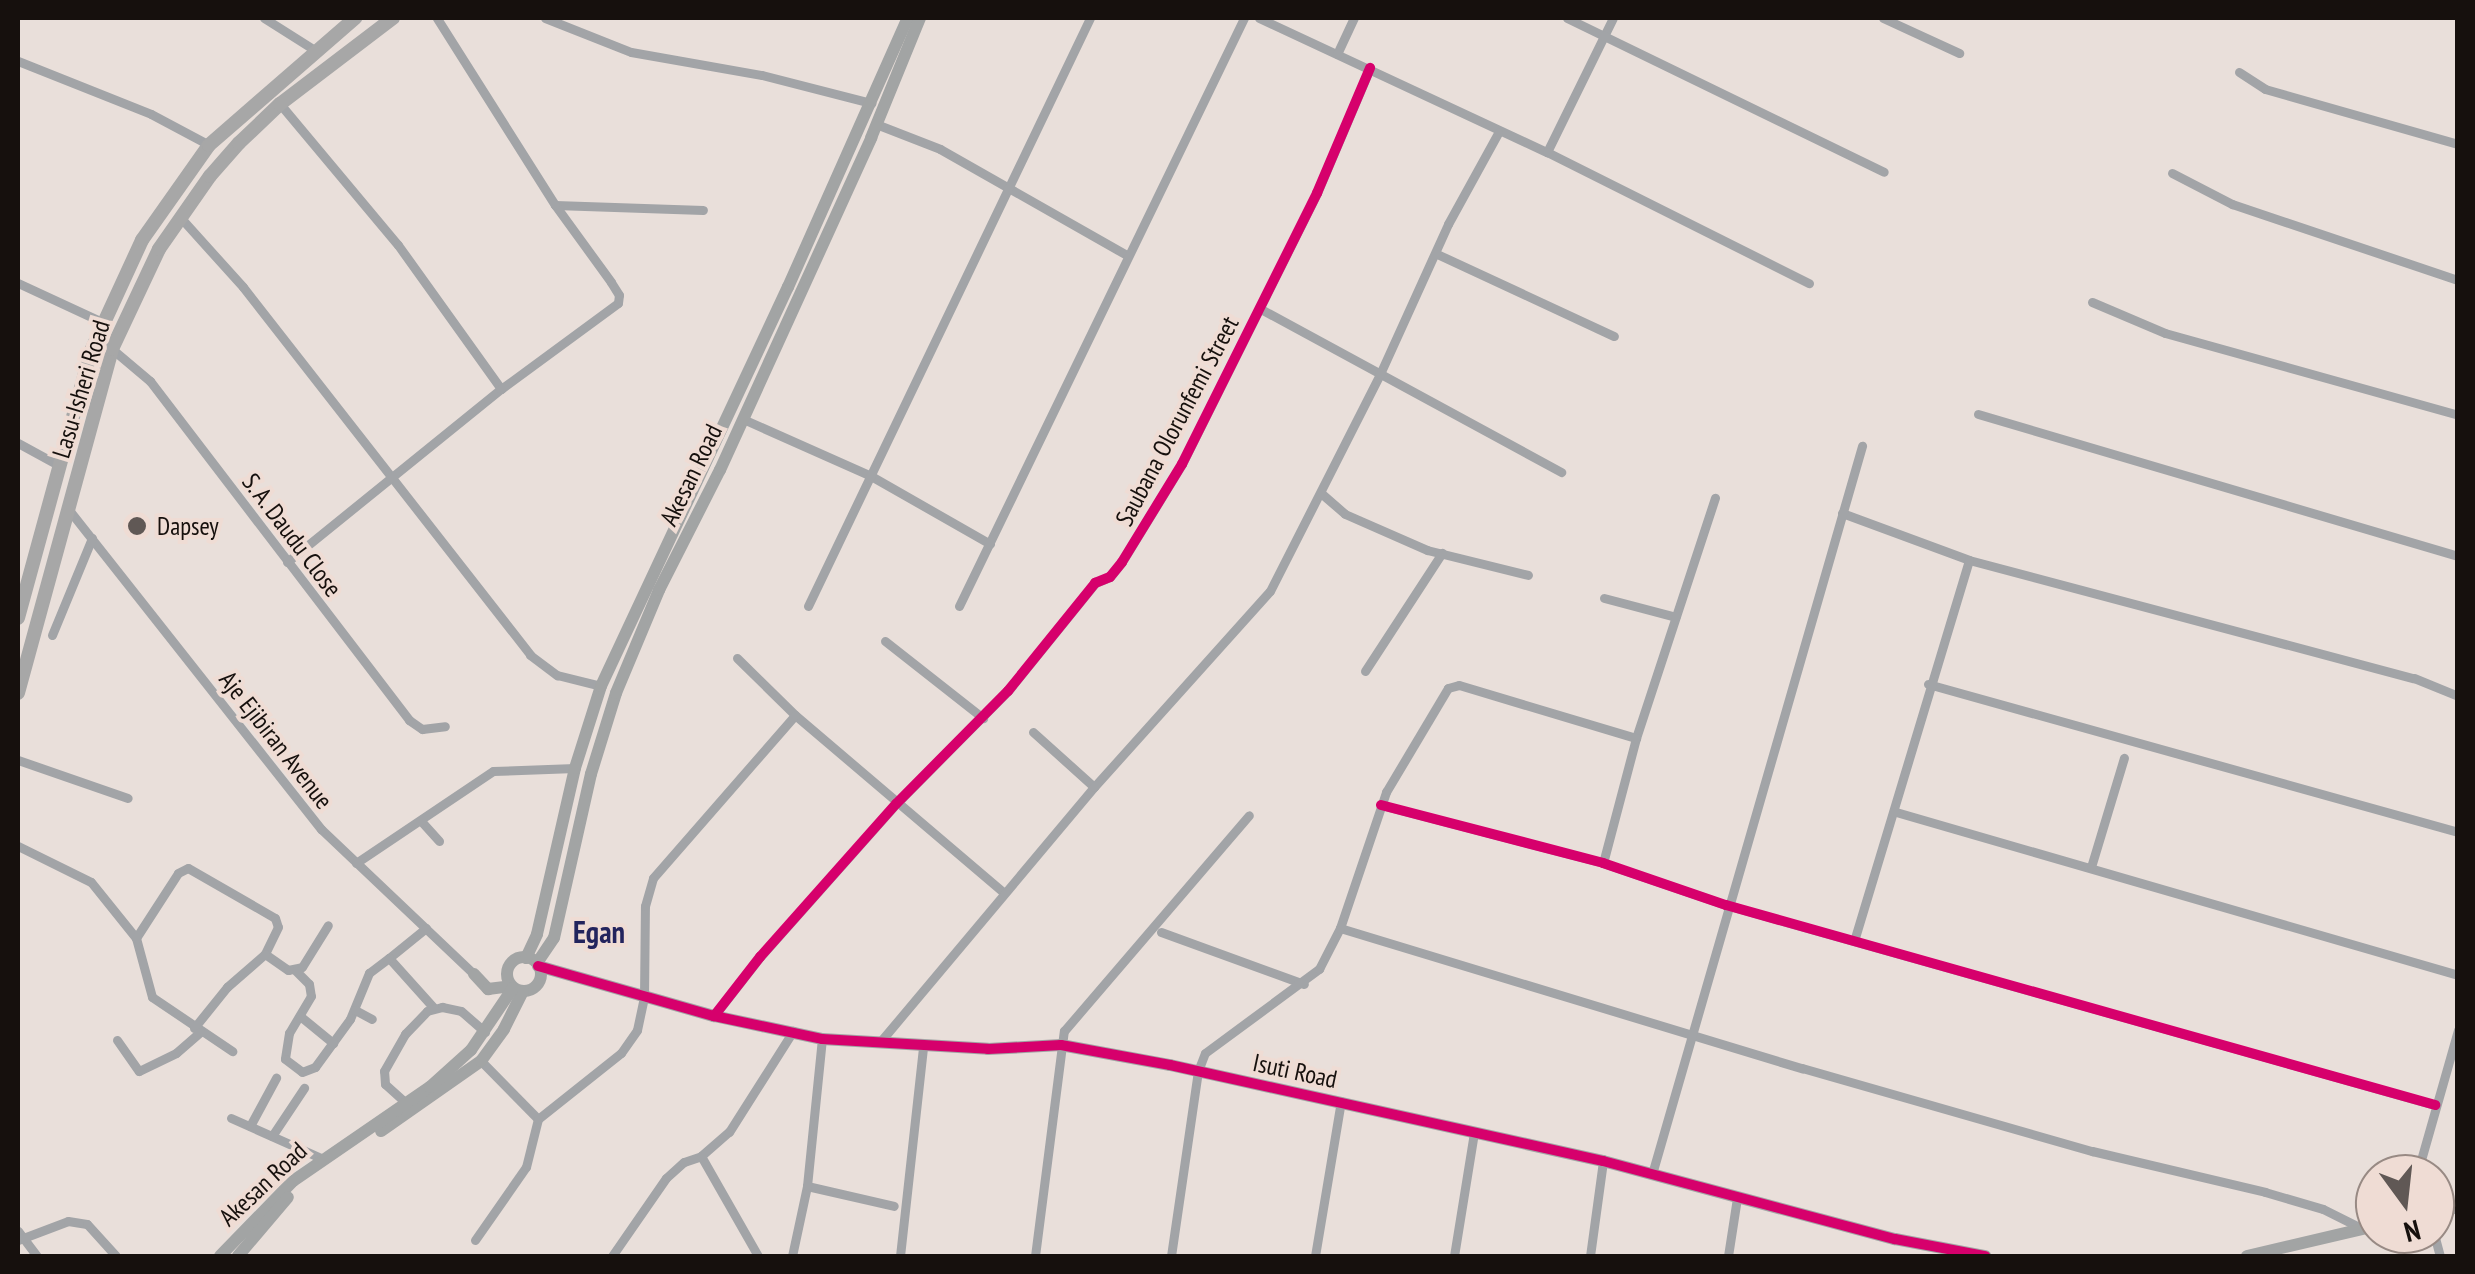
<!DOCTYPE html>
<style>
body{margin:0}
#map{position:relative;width:2475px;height:1274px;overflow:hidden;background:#e9dfda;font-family:"PT Sans Narrow",sans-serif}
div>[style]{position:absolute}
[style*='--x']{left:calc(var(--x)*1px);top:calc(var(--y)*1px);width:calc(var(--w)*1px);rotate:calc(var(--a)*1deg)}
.street>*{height:9px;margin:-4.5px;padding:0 4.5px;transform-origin:4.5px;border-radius:4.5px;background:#a2a4a7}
.secondary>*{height:12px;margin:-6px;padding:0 6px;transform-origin:6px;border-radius:6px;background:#a2a4a4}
.secondary>.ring{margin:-6px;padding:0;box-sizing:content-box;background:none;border:12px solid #a2a4a4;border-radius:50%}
.primary>*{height:14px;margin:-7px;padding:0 7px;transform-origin:7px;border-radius:7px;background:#a7a7a7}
.cycleway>*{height:10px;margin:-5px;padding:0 5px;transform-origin:5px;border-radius:5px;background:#d6006c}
.dots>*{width:28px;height:28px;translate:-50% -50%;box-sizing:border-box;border:5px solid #efdcd4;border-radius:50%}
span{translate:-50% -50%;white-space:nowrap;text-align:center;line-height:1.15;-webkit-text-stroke:8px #efdcd4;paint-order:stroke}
.street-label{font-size:25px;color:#16100d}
.poi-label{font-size:25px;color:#16100d}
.left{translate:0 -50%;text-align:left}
.quarter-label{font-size:30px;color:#23245d;font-weight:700}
.frame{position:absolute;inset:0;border:20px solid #16100d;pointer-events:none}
.north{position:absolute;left:2355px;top:1154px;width:100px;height:100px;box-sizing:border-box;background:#efdcd4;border:2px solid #988a84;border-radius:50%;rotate:165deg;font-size:28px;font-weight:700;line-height:40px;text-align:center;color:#16100d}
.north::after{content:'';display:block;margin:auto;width:35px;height:45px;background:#605855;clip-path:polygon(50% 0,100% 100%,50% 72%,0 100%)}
</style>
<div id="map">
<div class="street">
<i style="--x:264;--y:18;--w:58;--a:32.3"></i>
<i style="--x:545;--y:18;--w:92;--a:21.6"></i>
<i style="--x:631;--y:52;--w:133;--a:10"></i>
<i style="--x:762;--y:75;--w:113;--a:14.4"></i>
<i style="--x:1259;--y:18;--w:318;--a:25"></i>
<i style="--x:1547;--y:152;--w:149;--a:-63.8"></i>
<i style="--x:1567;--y:18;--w:352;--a:25.9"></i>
<i style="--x:1883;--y:18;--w:84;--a:24.7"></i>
<i style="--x:1337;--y:54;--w:40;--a:-65"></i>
<i style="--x:18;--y:61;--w:143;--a:21.7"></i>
<i style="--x:151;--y:114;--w:66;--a:28.1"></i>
<i style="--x:2239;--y:72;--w:31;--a:33"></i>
<i style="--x:2265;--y:89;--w:201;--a:15.9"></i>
<i style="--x:280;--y:104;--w:184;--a:50.1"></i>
<i style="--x:398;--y:245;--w:177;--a:54.4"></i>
<i style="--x:876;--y:124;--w:69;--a:21.3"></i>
<i style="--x:940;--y:149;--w:216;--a:29.6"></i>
<i style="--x:1547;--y:152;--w:293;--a:26.6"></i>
<i style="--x:2172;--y:173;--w:68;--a:27.3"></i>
<i style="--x:2232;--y:204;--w:238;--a:18.6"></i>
<i style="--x:555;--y:205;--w:148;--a:1.9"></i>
<i style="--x:180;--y:217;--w:94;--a:48"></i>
<i style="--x:243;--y:287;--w:467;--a:52"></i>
<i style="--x:530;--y:655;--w:34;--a:37"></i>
<i style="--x:557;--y:675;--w:45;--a:14"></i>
<i style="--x:1437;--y:254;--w:195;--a:24.9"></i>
<i style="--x:18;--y:283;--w:93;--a:24.9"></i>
<i style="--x:2092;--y:302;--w:79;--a:23"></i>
<i style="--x:2165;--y:333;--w:304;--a:15.6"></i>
<i style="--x:1259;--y:308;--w:344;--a:28.5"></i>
<i style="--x:112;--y:349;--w:50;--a:40.1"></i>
<i style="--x:150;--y:381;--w:427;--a:52.6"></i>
<i style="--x:409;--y:720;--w:16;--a:35"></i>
<i style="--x:422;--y:729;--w:23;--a:-7"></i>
<i style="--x:1978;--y:414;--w:501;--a:16.48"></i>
<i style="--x:743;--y:419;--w:140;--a:24"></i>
<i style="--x:871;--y:476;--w:137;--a:29.7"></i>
<i style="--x:18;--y:443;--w:48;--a:28.7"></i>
<i style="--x:1322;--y:494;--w:30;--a:41"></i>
<i style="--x:1345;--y:514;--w:90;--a:23.7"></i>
<i style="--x:1427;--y:550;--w:104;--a:13.9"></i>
<i style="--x:69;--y:510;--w:407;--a:51.7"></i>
<i style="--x:321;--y:829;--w:211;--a:43.5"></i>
<i style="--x:1842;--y:513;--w:135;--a:20.3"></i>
<i style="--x:1969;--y:560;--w:460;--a:14.9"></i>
<i style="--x:2414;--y:678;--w:48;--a:22.2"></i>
<i style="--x:287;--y:562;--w:275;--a:-39"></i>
<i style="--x:501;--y:389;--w:145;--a:-36.3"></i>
<i style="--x:618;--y:303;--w:8;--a:-83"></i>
<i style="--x:619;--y:295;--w:15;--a:-122"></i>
<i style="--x:611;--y:282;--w:95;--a:-126"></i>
<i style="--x:555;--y:205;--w:221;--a:-122.3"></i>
<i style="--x:1604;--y:598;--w:74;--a:14.8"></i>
<i style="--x:808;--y:606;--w:652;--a:-64.38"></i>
<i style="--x:959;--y:606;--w:653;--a:-64.14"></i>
<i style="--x:52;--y:635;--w:105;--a:-67.6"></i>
<i style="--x:885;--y:641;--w:125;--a:38.2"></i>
<i style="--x:737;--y:658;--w:81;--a:44.5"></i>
<i style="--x:795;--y:715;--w:273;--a:40.4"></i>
<i style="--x:1365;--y:671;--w:141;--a:-56.9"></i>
<i style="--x:1928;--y:684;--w:550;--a:15.6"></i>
<i style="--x:1033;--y:732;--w:82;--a:42"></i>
<i style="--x:18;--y:760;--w:116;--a:19.1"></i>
<i style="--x:1381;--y:805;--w:229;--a:14.6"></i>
<i style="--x:1603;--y:863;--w:130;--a:18.9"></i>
<i style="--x:1726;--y:905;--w:737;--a:15.75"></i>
<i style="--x:1896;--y:812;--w:585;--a:16.17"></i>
<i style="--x:421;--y:821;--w:27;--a:48"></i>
<i style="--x:18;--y:846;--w:81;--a:26.3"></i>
<i style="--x:91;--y:882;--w:72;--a:51.2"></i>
<i style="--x:136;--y:938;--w:61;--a:74.8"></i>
<i style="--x:152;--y:997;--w:97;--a:34"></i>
<i style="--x:356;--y:863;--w:165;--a:-33.9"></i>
<i style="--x:493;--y:771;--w:82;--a:-2.1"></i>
<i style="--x:1603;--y:863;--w:129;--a:-75.2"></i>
<i style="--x:1636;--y:738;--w:253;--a:-71.8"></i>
<i style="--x:2091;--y:867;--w:114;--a:-73.2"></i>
<i style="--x:426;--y:928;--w:48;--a:141"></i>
<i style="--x:389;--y:958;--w:66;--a:48.1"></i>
<i style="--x:1340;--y:928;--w:483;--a:16.9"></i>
<i style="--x:1802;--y:1068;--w:302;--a:16"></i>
<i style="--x:2092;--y:1151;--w:178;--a:13.3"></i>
<i style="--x:2265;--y:1192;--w:60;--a:16.3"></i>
<i style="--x:2323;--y:1209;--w:42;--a:26.6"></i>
<i style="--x:1161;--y:932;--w:152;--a:20"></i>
<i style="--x:136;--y:938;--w:77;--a:-57.1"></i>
<i style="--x:178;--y:873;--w:11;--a:-27"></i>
<i style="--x:188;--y:868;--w:100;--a:29.9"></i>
<i style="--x:275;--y:918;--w:9;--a:72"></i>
<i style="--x:278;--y:927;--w:30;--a:116"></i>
<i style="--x:265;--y:954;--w:28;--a:35"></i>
<i style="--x:288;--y:970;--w:14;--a:-12"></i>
<i style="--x:302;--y:967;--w:49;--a:-58.2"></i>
<i style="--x:1854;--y:941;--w:398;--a:-73.2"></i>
<i style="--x:296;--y:971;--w:18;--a:45"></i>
<i style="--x:309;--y:984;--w:12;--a:81"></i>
<i style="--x:311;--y:996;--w:43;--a:120.7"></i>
<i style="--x:289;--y:1033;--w:26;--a:99"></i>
<i style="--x:285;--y:1059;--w:21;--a:37"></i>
<i style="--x:302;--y:1072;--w:14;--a:-21"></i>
<i style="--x:315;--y:1067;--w:59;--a:-53.9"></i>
<i style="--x:350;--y:1019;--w:50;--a:-67.6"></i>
<i style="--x:369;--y:973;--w:25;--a:-37"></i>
<i style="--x:355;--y:1010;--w:19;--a:28"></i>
<i style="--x:300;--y:1016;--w:43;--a:39.3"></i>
<i style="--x:714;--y:1016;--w:75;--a:-52.1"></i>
<i style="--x:760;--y:957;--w:205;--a:-48.4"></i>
<i style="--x:896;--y:804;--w:159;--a:-45.3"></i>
<i style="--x:1008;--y:691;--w:139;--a:-51.1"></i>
<i style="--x:1095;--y:583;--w:16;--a:-22"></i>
<i style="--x:1110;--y:577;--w:19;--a:-51"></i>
<i style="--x:1122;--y:562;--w:115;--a:-58.5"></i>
<i style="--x:1182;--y:464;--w:303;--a:-63.5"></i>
<i style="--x:1317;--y:193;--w:136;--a:-67"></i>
<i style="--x:194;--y:1028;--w:53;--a:-51.2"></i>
<i style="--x:227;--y:987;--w:50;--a:-41"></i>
<i style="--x:117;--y:1040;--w:38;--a:55"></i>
<i style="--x:139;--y:1071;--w:41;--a:-25.9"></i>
<i style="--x:176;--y:1053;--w:32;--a:-41"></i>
<i style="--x:880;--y:1042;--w:333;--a:-50"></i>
<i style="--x:1094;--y:787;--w:263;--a:-48.1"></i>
<i style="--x:1270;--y:591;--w:243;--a:-63.1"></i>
<i style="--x:1380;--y:374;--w:165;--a:-65.6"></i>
<i style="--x:1448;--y:224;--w:104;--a:-61.2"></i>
<i style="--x:481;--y:1061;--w:81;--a:45.5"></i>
<i style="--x:406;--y:1103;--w:28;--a:-138"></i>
<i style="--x:385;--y:1084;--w:13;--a:-94"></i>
<i style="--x:384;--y:1071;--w:43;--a:-60.4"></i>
<i style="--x:405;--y:1034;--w:32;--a:-46"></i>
<i style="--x:427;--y:1011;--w:16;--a:-15"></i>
<i style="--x:442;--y:1007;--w:19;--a:12"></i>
<i style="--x:461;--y:1011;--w:32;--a:41"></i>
<i style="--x:231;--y:1118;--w:98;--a:24"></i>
<i style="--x:250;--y:1126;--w:55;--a:-61.6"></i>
<i style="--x:272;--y:1136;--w:58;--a:-56.3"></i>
<i style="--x:701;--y:1156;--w:115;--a:60.3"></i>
<i style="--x:1652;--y:1174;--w:758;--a:-73.91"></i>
<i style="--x:2417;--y:1174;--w:150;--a:-74.1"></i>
<i style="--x:807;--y:1186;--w:89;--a:12.9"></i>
<i style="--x:18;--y:1231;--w:31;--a:53"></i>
<i style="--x:2434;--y:1234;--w:23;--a:75"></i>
<i style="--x:18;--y:1240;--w:53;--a:-20.8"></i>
<i style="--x:68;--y:1221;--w:19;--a:9"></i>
<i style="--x:87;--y:1224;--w:43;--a:47.8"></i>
<i style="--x:475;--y:1240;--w:89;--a:-55.1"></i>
<i style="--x:526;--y:1167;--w:49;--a:-76"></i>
<i style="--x:538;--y:1119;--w:106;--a:-38.5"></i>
<i style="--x:621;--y:1053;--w:28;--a:-55"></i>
<i style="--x:637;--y:1030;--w:34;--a:-78"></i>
<i style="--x:644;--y:997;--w:91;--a:-89.4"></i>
<i style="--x:645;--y:906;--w:29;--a:-74"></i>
<i style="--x:653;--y:878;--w:216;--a:-48.9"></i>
<i style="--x:612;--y:1256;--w:95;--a:-55.3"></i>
<i style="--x:666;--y:1178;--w:24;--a:-42"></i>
<i style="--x:684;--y:1162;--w:18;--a:-19"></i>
<i style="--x:701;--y:1156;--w:37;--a:-41"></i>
<i style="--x:729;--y:1132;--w:120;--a:-57.6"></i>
<i style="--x:792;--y:1256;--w:72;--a:-77.9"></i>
<i style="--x:807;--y:1186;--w:148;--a:-84.2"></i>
<i style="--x:900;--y:1256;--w:211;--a:-83.7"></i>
<i style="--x:1035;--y:1256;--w:227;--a:-82.7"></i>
<i style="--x:1064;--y:1031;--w:284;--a:-49.4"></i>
<i style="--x:1171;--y:1256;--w:187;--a:-81.7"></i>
<i style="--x:1198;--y:1071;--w:19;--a:-69"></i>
<i style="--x:1205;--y:1053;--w:142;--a:-36.4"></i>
<i style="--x:1319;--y:969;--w:46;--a:-62.9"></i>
<i style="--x:1340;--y:928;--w:144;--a:-71.3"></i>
<i style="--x:1386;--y:792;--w:121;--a:-59.2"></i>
<i style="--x:1448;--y:688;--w:11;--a:-15"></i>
<i style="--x:1459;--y:685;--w:185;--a:16.7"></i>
<i style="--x:1315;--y:1256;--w:157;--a:-80.5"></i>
<i style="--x:1454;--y:1256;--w:125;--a:-80.8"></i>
<i style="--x:1590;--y:1256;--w:96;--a:-82.2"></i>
<i style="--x:1728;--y:1256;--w:59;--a:-81.2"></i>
</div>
<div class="secondary">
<i class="ring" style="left:507px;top:957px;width:22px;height:22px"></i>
<i style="--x:526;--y:958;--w:26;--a:-65"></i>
<i style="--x:537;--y:934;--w:170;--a:-77.1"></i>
<i style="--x:575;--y:768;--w:86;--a:-72.4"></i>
<i style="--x:601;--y:686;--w:441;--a:-64.9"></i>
<i style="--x:788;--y:287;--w:295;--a:-66"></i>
<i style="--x:537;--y:963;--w:30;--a:-56"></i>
<i style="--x:554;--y:938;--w:168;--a:-77.3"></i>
<i style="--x:591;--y:774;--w:85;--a:-72.8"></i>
<i style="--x:616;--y:693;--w:112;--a:-67.3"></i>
<i style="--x:659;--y:590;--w:135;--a:-63.1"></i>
<i style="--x:720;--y:470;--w:365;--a:-65.5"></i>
<i style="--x:871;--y:138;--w:130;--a:-67.8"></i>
<i style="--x:538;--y:966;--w:183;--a:15.9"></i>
<i style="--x:714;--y:1016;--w:110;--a:12"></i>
<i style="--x:822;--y:1039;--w:166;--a:3.4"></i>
<i style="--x:988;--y:1049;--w:73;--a:-3.1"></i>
<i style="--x:1061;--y:1045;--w:111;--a:10.4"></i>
<i style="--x:1170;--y:1065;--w:444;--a:12.5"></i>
<i style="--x:1603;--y:1161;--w:302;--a:15"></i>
<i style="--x:1895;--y:1239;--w:92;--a:10.7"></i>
<i style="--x:474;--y:974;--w:21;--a:47"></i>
<i style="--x:488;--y:989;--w:23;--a:-7"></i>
<i style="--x:381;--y:1131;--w:122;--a:-35"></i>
<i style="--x:481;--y:1061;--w:39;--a:-54"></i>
<i style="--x:504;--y:1029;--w:42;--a:-63.4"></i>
<i style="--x:2435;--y:1212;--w:24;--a:-12"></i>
<i style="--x:220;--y:1256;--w:105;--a:-45.8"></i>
<i style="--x:293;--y:1181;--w:166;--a:-34.5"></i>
<i style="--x:430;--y:1087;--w:55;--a:-42.1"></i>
<i style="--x:471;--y:1050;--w:75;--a:-55.9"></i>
<i style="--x:238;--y:1256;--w:77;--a:-49.7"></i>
<i style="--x:2247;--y:1256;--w:131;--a:-13.2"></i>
</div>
<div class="primary">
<i style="--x:18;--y:618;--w:277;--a:-74.7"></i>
<i style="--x:91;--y:351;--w:122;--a:-65.3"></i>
<i style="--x:142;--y:240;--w:116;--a:-54.8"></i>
<i style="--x:209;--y:145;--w:194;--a:-41"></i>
<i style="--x:18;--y:693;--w:357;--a:-74.7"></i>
<i style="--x:112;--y:349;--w:110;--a:-64.8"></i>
<i style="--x:159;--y:249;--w:89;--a:-55.1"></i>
<i style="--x:210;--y:176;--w:44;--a:-48.7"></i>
<i style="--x:239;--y:143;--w:57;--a:-43.6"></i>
<i style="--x:280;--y:104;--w:142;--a:-37.3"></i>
</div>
<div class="cycleway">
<i style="--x:1381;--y:805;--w:229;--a:14.6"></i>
<i style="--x:1603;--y:863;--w:130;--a:18.9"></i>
<i style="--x:1726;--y:905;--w:737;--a:15.75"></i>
<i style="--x:538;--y:966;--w:183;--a:15.9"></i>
<i style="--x:714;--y:1016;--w:110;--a:12"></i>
<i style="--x:822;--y:1039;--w:166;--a:3.4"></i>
<i style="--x:988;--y:1049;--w:73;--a:-3.1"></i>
<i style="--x:1061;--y:1045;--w:111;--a:10.4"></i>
<i style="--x:1170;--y:1065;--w:444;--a:12.5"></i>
<i style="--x:1603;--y:1161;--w:302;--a:15"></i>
<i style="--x:1895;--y:1239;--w:92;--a:10.7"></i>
<i style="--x:714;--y:1016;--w:75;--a:-52.1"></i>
<i style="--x:760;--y:957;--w:205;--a:-48.4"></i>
<i style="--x:896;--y:804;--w:159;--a:-45.3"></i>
<i style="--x:1008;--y:691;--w:139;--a:-51.1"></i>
<i style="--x:1095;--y:583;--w:16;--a:-22"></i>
<i style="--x:1110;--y:577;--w:19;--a:-51"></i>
<i style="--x:1122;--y:562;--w:115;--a:-58.5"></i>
<i style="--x:1182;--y:464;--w:303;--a:-63.5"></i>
<i style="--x:1317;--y:193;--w:136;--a:-67"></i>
</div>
<div class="dots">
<i style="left:137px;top:526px;background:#605855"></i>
</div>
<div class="street-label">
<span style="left:81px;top:389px;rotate:-73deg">Lasu-Isheri Road</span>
<span style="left:1177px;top:421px;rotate:-62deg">Saubana Olorunfemi Street</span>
<span style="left:691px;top:475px;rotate:-64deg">Akesan Road</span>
<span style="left:292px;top:535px;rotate:53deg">S. A. Daudu Close</span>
<span style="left:276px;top:740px;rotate:52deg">Aje Ejibiran Avenue</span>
<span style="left:1295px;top:1071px;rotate:12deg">Isuti Road</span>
<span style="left:263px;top:1184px;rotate:-43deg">Akesan Road</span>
</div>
<div class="poi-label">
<span class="left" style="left:157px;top:526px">Dapsey</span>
</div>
<div class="quarter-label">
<span style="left:599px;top:932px">Egan</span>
</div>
<div class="frame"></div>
<div class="north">N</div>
</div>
